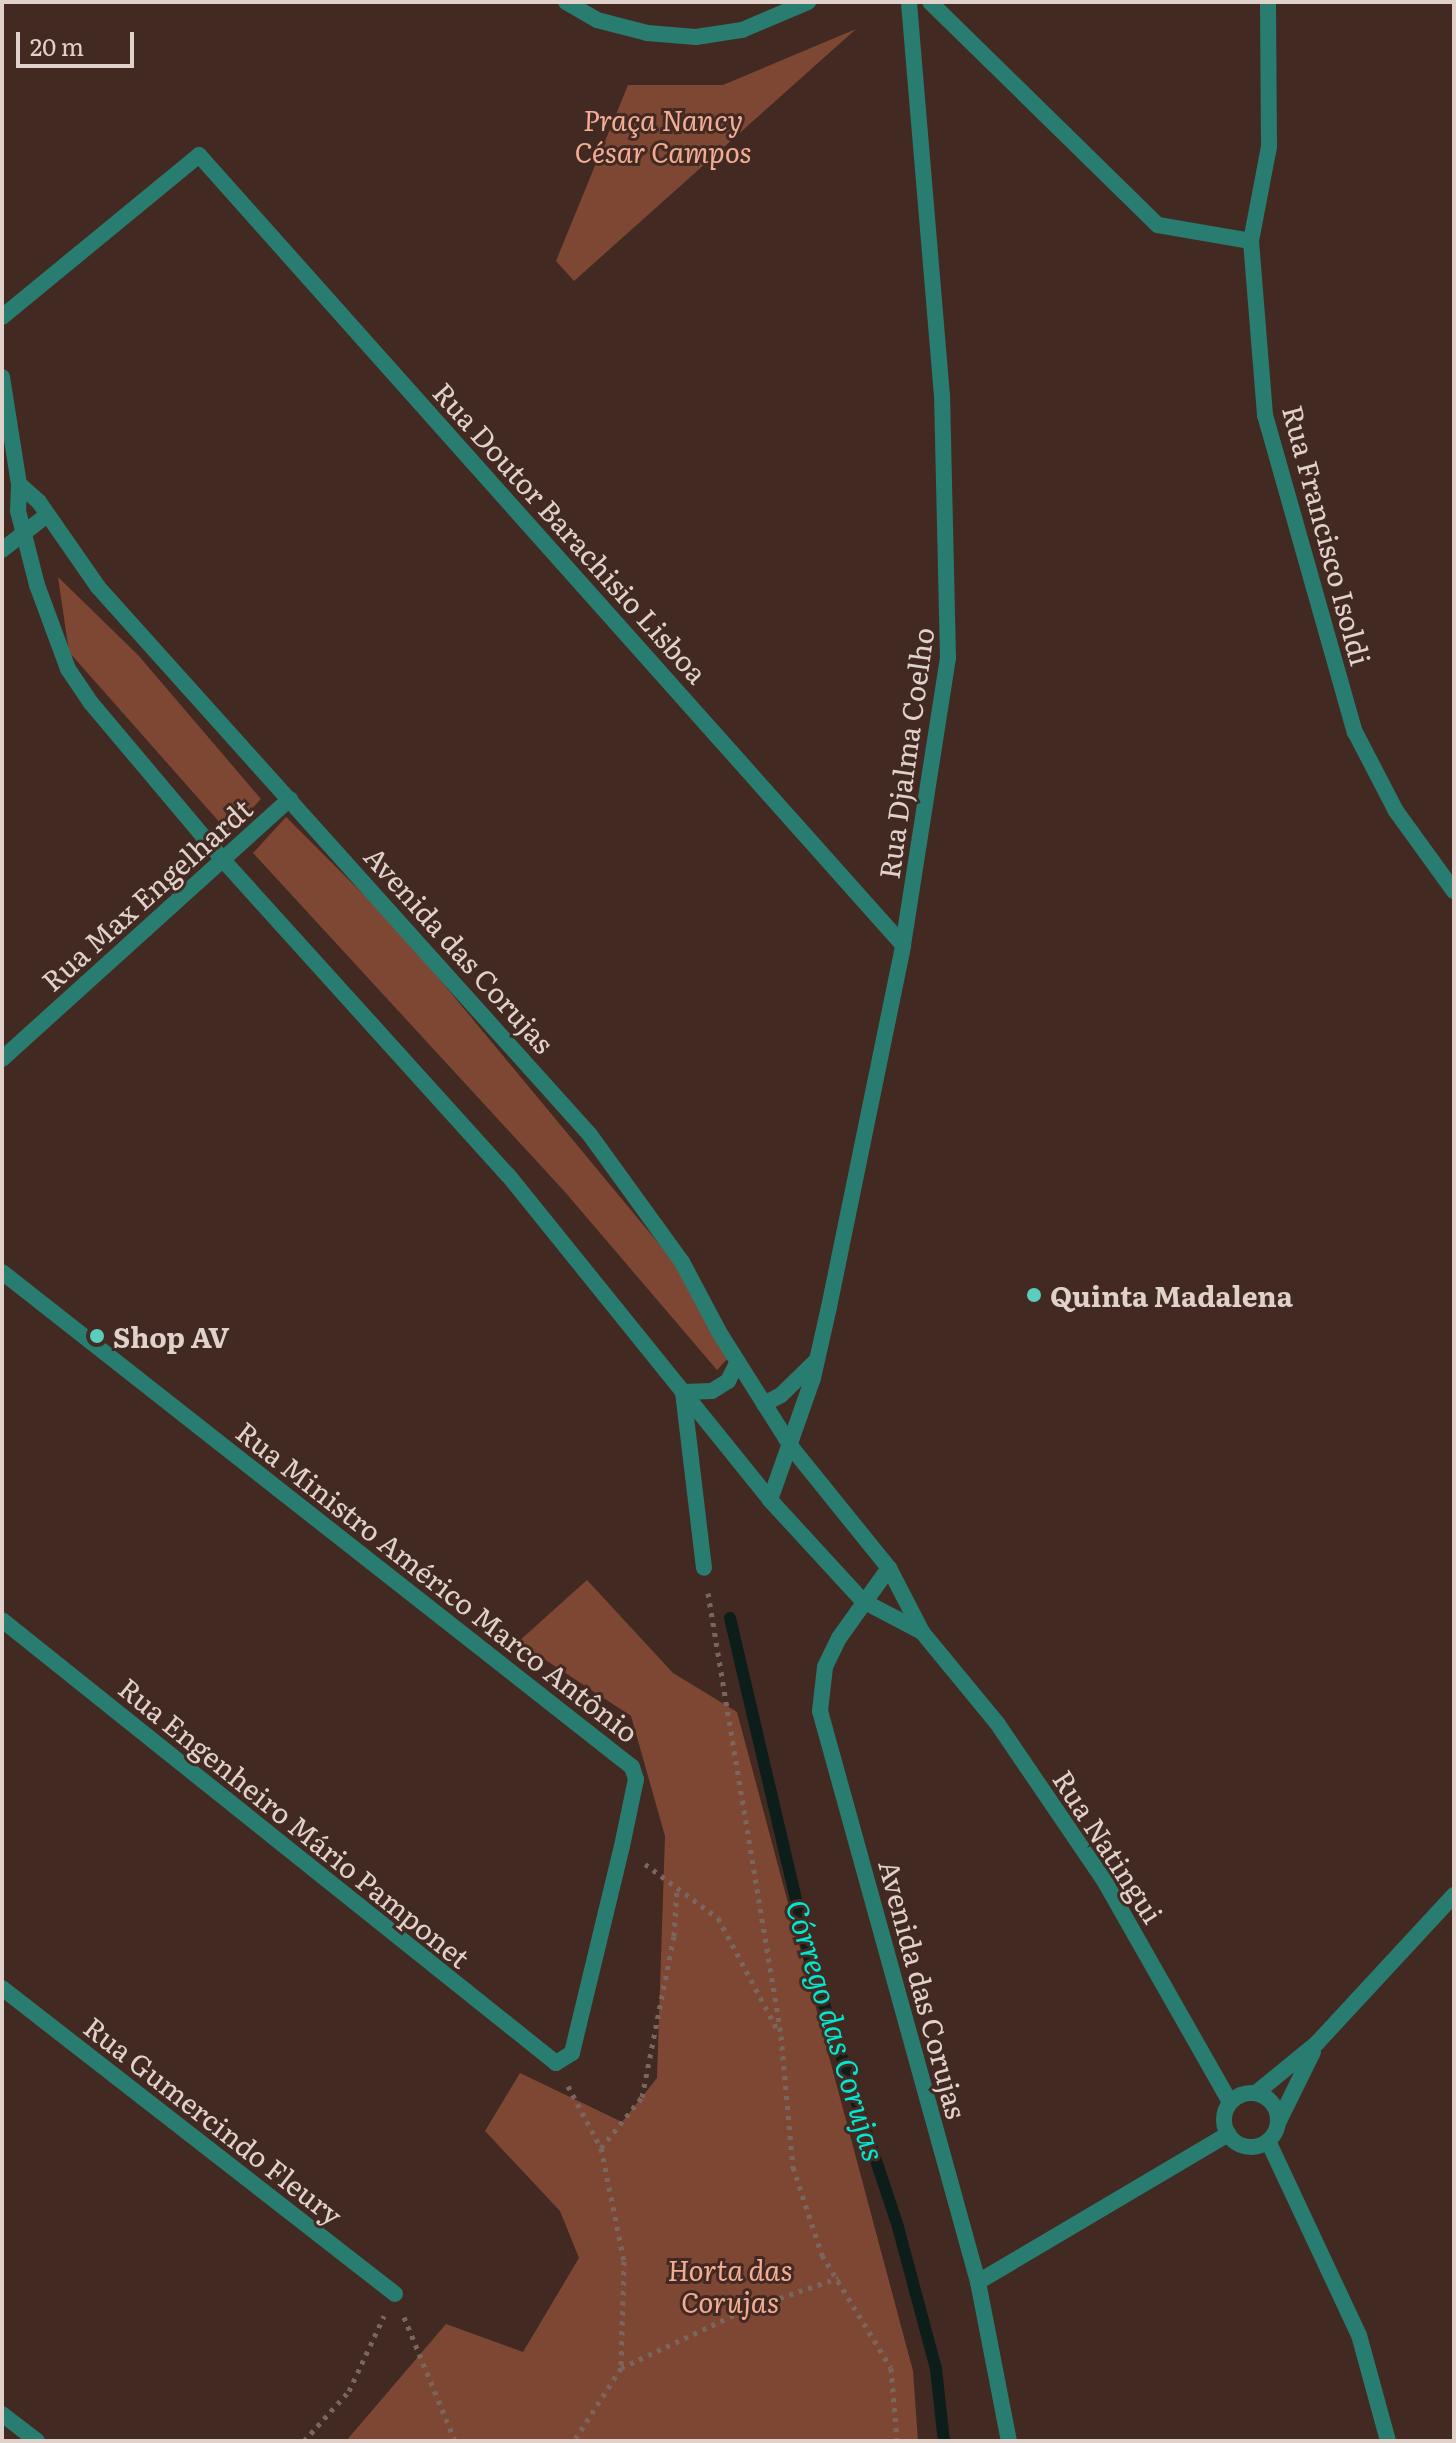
<!DOCTYPE html>
<meta charset="utf-8">
<style>
body{margin:0}
#map{position:relative;width:1456px;height:2443px;overflow:hidden;background:#422a22;font-family:Literata,serif}
div>[style]{position:absolute}
[style*='--x']{left:calc(var(--x)*1px);top:calc(var(--y)*1px);width:calc(var(--w)*1px);rotate:calc(var(--a)*1deg)}
.green>*{inset:0;background:#7e4734}
.stream>*{height:12px;margin:-6px;padding:0 6px;transform-origin:6px;border-radius:6px;background:#0c1d1a}
.path>*{height:5px;margin-top:-2.5px;transform-origin:0;background:repeating-linear-gradient(90deg,#7b665f 0 4px,transparent 0 10px)}
.minor>*{height:16px;margin:-8px;padding:0 8px;transform-origin:8px;border-radius:8px;background:#297c70}
.tertiary>*{height:16px;margin:-8px;padding:0 8px;transform-origin:8px;border-radius:8px;background:#297c70}
.tertiary>.ring{margin:-8px;padding:0;box-sizing:content-box;background:none;border:16px solid #297c70;border-radius:50%}
.dots>*{width:22px;height:22px;translate:-50% -50%;box-sizing:border-box;border:4px solid #422a22;border-radius:50%}
span{translate:-50% -50%;white-space:nowrap;text-align:center;line-height:1.15;-webkit-text-stroke:6px #422a22;paint-order:stroke}
.park-label{font-size:28px;color:#f3ad95;font-style:italic}
.street-label{font-size:28px;color:#e0d1cb}
.poi-label{font-size:28px;color:#e0d1cb;font-weight:700}
.left{translate:0 -50%;text-align:left}
.water-label{font-size:30px;color:#01e8d1;font-style:italic}
.frame{position:absolute;inset:0;border:4px solid #e0d1cb;pointer-events:none}
.scale{position:absolute;left:16px;top:32px;width:118px;height:36px;box-sizing:border-box;border:4px solid #e0d1cb;border-top:0;padding-left:10px;font-size:24px;line-height:28px;white-space:nowrap;color:#e0d1cb;-webkit-text-stroke:6px #422a22;paint-order:stroke}
</style>
<div id="map">
<div class="green">
<i style="clip-path:polygon(856px 29px,574px 281px,556px 261px,628px 85px,723px 85px)"></i>
<i style="clip-path:polygon(58px 577px,138px 655px,261px 799px,229px 833px,69px 652px)"></i>
<i style="clip-path:polygon(286px 817px,398px 929px,674px 1262px,732px 1354px,717px 1370px,565px 1192px,253px 853px)"></i>
<i style="clip-path:polygon(587px 1580px,673px 1673px,737px 1712px,913px 2371px,918px 2441px,346px 2441px,446px 2324px,523px 2352px,579px 2258px,560px 2211px,485px 2131px,520px 2073px,622px 2122px,657px 2078px,665px 1836px,631px 1716px,518px 1642px)"></i>
</div>
<div class="stream">
<i style="--x:730;--y:1618;--w:359;--a:76.8"></i>
<i style="--x:812;--y:1968;--w:273;--a:71.6"></i>
<i style="--x:898;--y:2227;--w:147;--a:75"></i>
<i style="--x:936;--y:2369;--w:72;--a:83.7"></i>
</div>
<div class="path">
<i style="--x:708;--y:1593;--w:449;--a:80.6"></i>
<i style="--x:781;--y:2036;--w:132;--a:84.8"></i>
<i style="--x:793;--y:2167;--w:93;--a:71.8"></i>
<i style="--x:822;--y:2255;--w:132;--a:58.6"></i>
<i style="--x:891;--y:2368;--w:73;--a:85.3"></i>
<i style="--x:645;--y:1864;--w:91;--a:36.5"></i>
<i style="--x:718;--y:1918;--w:128;--a:62"></i>
<i style="--x:568;--y:2086;--w:70;--a:62"></i>
<i style="--x:601;--y:2148;--w:115;--a:78.5"></i>
<i style="--x:624;--y:2261;--w:107;--a:91.6"></i>
<i style="--x:621;--y:2368;--w:87;--a:122.8"></i>
<i style="--x:601;--y:2148;--w:65;--a:-51.2"></i>
<i style="--x:642;--y:2097;--w:164;--a:-78.8"></i>
<i style="--x:674;--y:1936;--w:48;--a:-86.4"></i>
<i style="--x:404;--y:2317;--w:134;--a:67.6"></i>
<i style="--x:621;--y:2368;--w:134;--a:-25.2"></i>
<i style="--x:742;--y:2311;--w:102;--a:-19"></i>
<i style="--x:304;--y:2441;--w:67;--a:-48"></i>
<i style="--x:349;--y:2391;--w:83;--a:-65"></i>
</div>
<div class="minor">
<i style="--x:566;--y:2;--w:36;--a:30"></i>
<i style="--x:597;--y:20;--w:52;--a:14.6"></i>
<i style="--x:647;--y:33;--w:49;--a:4.7"></i>
<i style="--x:696;--y:37;--w:47;--a:-8.7"></i>
<i style="--x:742;--y:30;--w:72;--a:-23"></i>
<i style="--x:930;--y:2;--w:319;--a:44.4"></i>
<i style="--x:1158;--y:225;--w:94;--a:9.8"></i>
<i style="--x:1251;--y:241;--w:175;--a:85.4"></i>
<i style="--x:1265;--y:415;--w:330;--a:74.2"></i>
<i style="--x:1355;--y:732;--w:89;--a:62.6"></i>
<i style="--x:1396;--y:811;--w:99;--a:54.1"></i>
<i style="--x:1251;--y:241;--w:96;--a:-79.2"></i>
<i style="--x:1269;--y:147;--w:145;--a:-90.4"></i>
<i style="--x:2;--y:317;--w:255;--a:-39.4"></i>
<i style="--x:199;--y:155;--w:1058;--a:48.29"></i>
<i style="--x:2;--y:550;--w:57;--a:-37.9"></i>
<i style="--x:2;--y:1059;--w:388;--a:-42.1"></i>
<i style="--x:2;--y:1272;--w:801;--a:38.16"></i>
<i style="--x:632;--y:1767;--w:13;--a:72"></i>
<i style="--x:636;--y:1779;--w:68;--a:101.8"></i>
<i style="--x:622;--y:1846;--w:213;--a:103.6"></i>
<i style="--x:572;--y:2053;--w:19;--a:148"></i>
<i style="--x:556;--y:2063;--w:709;--a:-141.35"></i>
<i style="--x:683;--y:1392;--w:177;--a:83.2"></i>
<i style="--x:764;--y:1404;--w:19;--a:-28"></i>
<i style="--x:781;--y:1395;--w:49;--a:-44.2"></i>
<i style="--x:770;--y:1500;--w:129;--a:-70.6"></i>
<i style="--x:813;--y:1378;--w:73;--a:-77.3"></i>
<i style="--x:829;--y:1307;--w:369;--a:-78.4"></i>
<i style="--x:903;--y:945;--w:291;--a:-81.1"></i>
<i style="--x:948;--y:658;--w:262;--a:-91.3"></i>
<i style="--x:942;--y:396;--w:395;--a:-94.8"></i>
<i style="--x:889;--y:1568;--w:86;--a:125.5"></i>
<i style="--x:839;--y:1638;--w:32;--a:116"></i>
<i style="--x:825;--y:1667;--w:44;--a:96.5"></i>
<i style="--x:820;--y:1711;--w:592;--a:74.53"></i>
<i style="--x:978;--y:2282;--w:162;--a:79"></i>
<i style="--x:2;--y:1988;--w:498;--a:37.9"></i>
<i style="--x:1256;--y:2093;--w:79;--a:-39.3"></i>
<i style="--x:1317;--y:2043;--w:202;--a:-47.2"></i>
<i style="--x:1278;--y:2123;--w:79;--a:-63.8"></i>
<i style="--x:978;--y:2282;--w:291;--a:-30.6"></i>
<i style="--x:2;--y:2414;--w:44;--a:37.6"></i>
</div>
<div class="tertiary">
<i style="--x:2;--y:377;--w:108;--a:81"></i>
<i style="--x:19;--y:484;--w:27;--a:92"></i>
<i style="--x:18;--y:511;--w:76;--a:75.6"></i>
<i style="--x:37;--y:585;--w:90;--a:69.7"></i>
<i style="--x:68;--y:669;--w:41;--a:55.9"></i>
<i style="--x:91;--y:703;--w:205;--a:49.9"></i>
<i style="--x:223;--y:860;--w:425;--a:47.9"></i>
<i style="--x:508;--y:1175;--w:417;--a:51.1"></i>
<i style="--x:770;--y:1500;--w:137;--a:47.4"></i>
<i style="--x:863;--y:1601;--w:67;--a:27.7"></i>
<i style="--x:19;--y:484;--w:27;--a:42"></i>
<i style="--x:39;--y:502;--w:103;--a:55.2"></i>
<i style="--x:98;--y:587;--w:736;--a:48.08"></i>
<i style="--x:590;--y:1135;--w:157;--a:54.1"></i>
<i style="--x:682;--y:1262;--w:79;--a:62.1"></i>
<i style="--x:719;--y:1332;--w:137;--a:57.8"></i>
<i style="--x:792;--y:1448;--w:154;--a:51.1"></i>
<i style="--x:889;--y:1568;--w:72;--a:62.7"></i>
<i style="--x:922;--y:1632;--w:118;--a:50.5"></i>
<i style="--x:997;--y:1723;--w:192;--a:55.8"></i>
<i style="--x:1105;--y:1882;--w:253;--a:60.4"></i>
<i style="--x:683;--y:1392;--w:29;--a:-2"></i>
<i style="--x:712;--y:1391;--w:19;--a:-32"></i>
<i style="--x:728;--y:1381;--w:20;--a:-63"></i>
<i class="ring" style="left:1224px;top:2093px;width:38px;height:38px"></i>
<i style="--x:1268;--y:2141;--w:214;--a:64.9"></i>
<i style="--x:1359;--y:2335;--w:110;--a:74.7"></i>
</div>
<div class="dots">
<i style="left:1034px;top:1295px;background:#5acebd"></i>
<i style="left:97px;top:1336px;background:#5acebd"></i>
</div>
<div class="park-label">
<span style="left:663px;top:135px">Praça Nancy<br>César Campos</span>
<span style="left:730px;top:2285px">Horta das<br>Corujas</span>
</div>
<div class="street-label">
<span style="left:571px;top:532px;rotate:48deg">Rua Doutor Barachisio Lisboa</span>
<span style="left:1328px;top:535px;rotate:75deg">Rua Francisco Isoldi</span>
<span style="left:905px;top:753px;rotate:-82deg">Rua Djalma Coelho</span>
<span style="left:146px;top:894px;rotate:-42deg">Rua Max Engelhardt</span>
<span style="left:460px;top:949px;rotate:48deg">Avenida das Corujas</span>
<span style="left:438px;top:1581px;rotate:38deg">Rua Ministro Américo Marco Antônio</span>
<span style="left:295px;top:1822px;rotate:39deg">Rua Engenheiro Mário Pamponet</span>
<span style="left:1109px;top:1846px;rotate:57deg">Rua Natingui</span>
<span style="left:924px;top:1989px;rotate:75deg">Avenida das Corujas</span>
<span style="left:214px;top:2120px;rotate:38deg">Rua Gumercindo Fleury</span>
</div>
<div class="poi-label">
<span class="left" style="left:1050px;top:1295px">Quinta Madalena</span>
<span class="left" style="left:113px;top:1336px">Shop AV</span>
</div>
<div class="water-label">
<span style="left:837px;top:2030px;rotate:73deg">Córrego das Corujas</span>
</div>
<div class="frame"></div>
<div class="scale">20 m</div>
</div>
